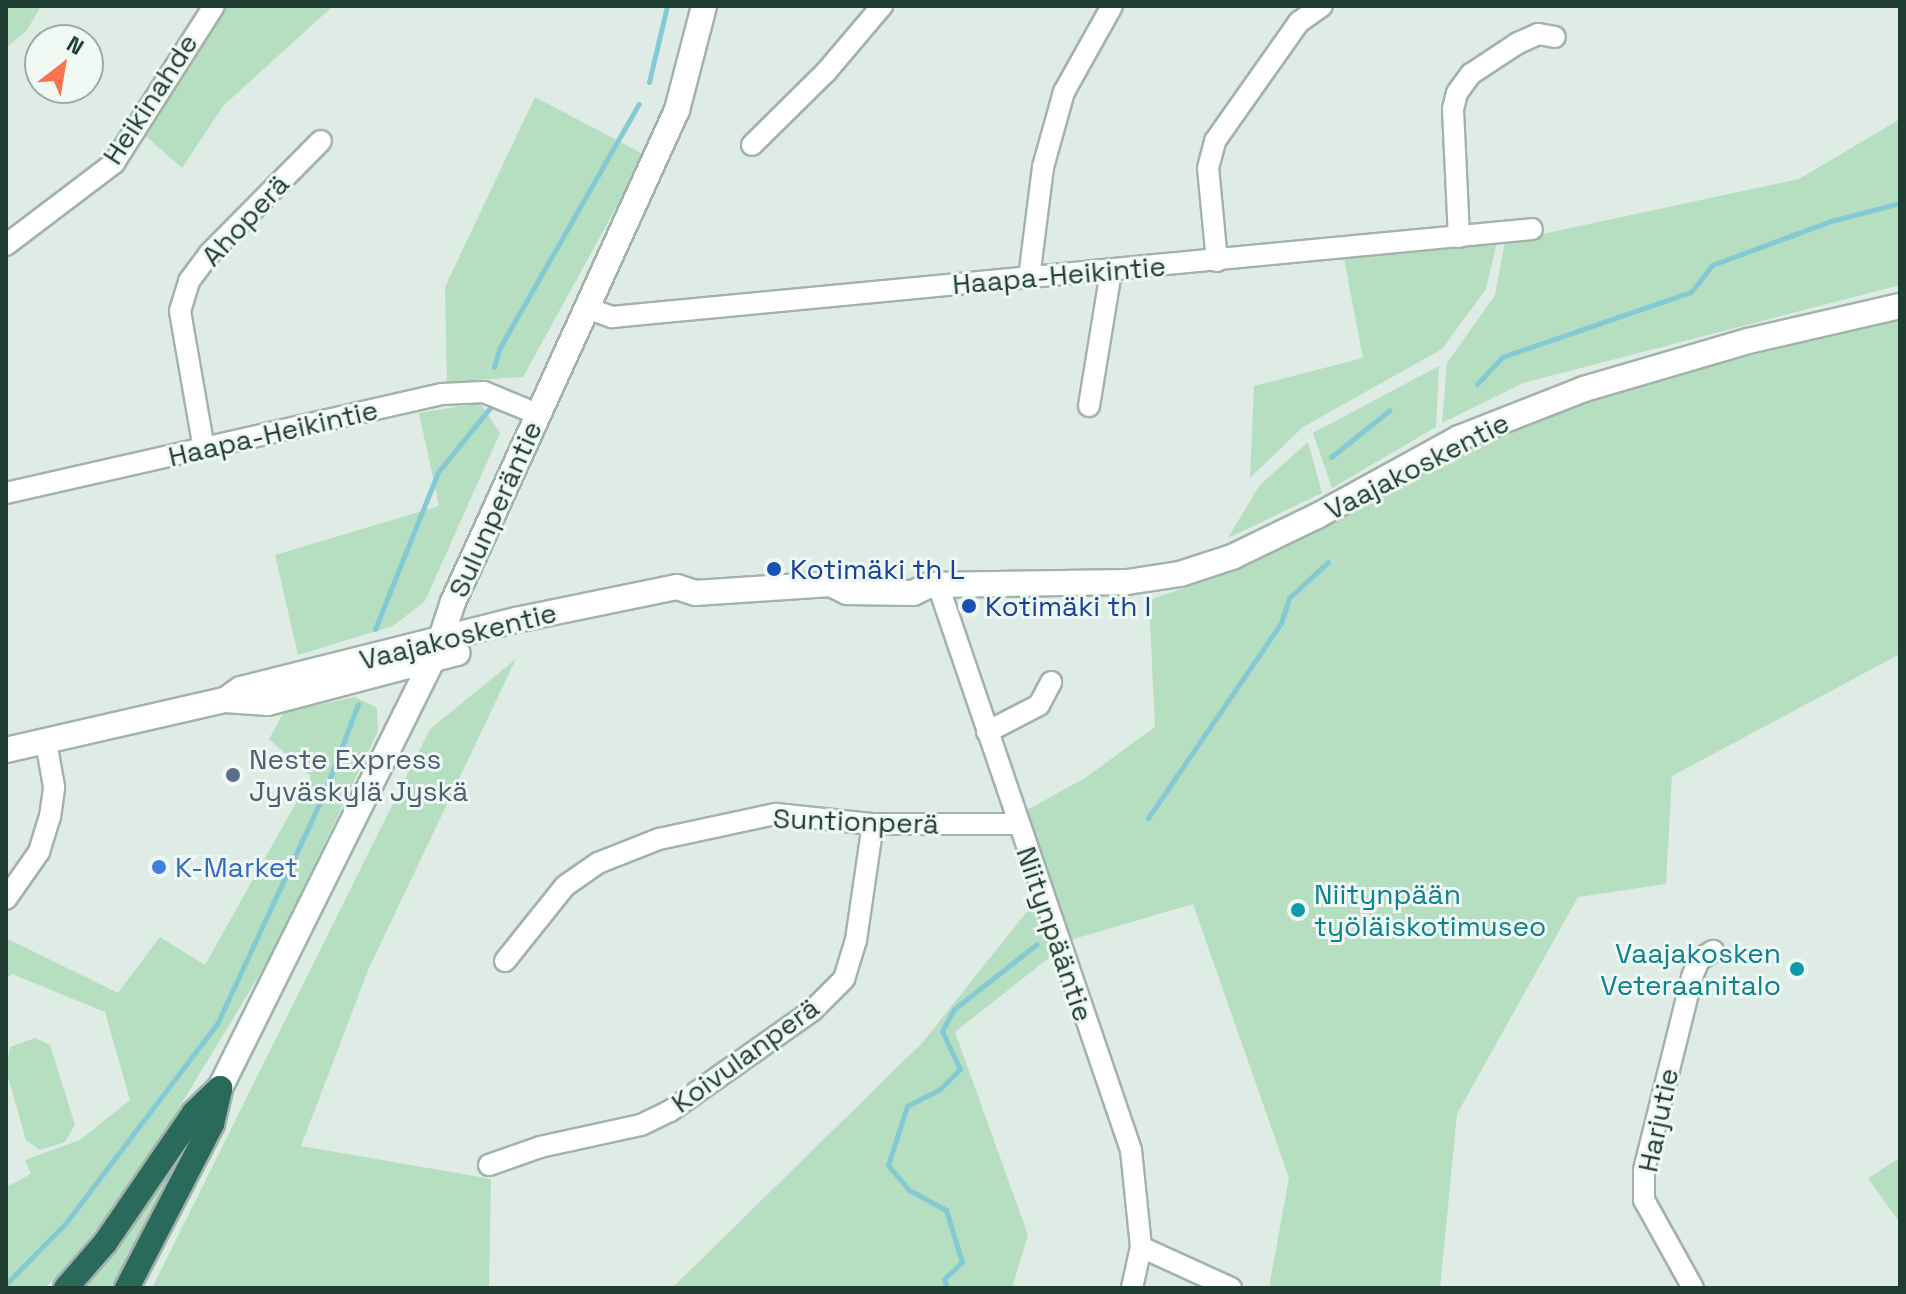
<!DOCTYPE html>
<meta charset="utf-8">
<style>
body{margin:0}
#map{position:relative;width:1906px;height:1294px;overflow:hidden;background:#dfebe5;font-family:"Space Grotesk",sans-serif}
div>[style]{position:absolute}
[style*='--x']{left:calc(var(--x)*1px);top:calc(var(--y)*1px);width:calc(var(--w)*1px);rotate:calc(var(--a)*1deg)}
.green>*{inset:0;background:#b6dec0}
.stream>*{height:5px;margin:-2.5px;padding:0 2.5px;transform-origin:2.5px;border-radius:2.5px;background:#83cad4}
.roads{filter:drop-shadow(2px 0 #a2b3ac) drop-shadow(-2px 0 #a2b3ac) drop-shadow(0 2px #a2b3ac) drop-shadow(0 -2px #a2b3ac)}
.minor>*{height:20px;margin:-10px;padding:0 10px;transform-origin:10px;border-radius:10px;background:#fff}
.tertiary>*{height:24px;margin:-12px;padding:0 12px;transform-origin:12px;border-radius:12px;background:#fff}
.secondary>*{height:24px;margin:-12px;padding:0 12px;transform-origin:12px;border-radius:12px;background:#fff}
.motorway>*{height:24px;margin:-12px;padding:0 12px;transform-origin:12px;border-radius:12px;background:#296a5a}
.dots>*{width:22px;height:22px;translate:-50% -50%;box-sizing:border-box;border:4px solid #eff8f3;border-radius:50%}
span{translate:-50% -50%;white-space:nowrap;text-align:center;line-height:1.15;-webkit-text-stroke:6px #eff8f3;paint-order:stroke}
.street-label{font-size:28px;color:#1f3c33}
.transit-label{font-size:28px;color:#164399}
.left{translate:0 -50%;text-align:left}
.service-label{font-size:28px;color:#4e5e75}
.shop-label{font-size:28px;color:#366cbe}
.culture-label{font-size:28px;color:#0d838f}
.right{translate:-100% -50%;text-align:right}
.frame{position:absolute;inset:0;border:8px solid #1f3c33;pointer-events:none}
.north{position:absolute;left:24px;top:24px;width:80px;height:80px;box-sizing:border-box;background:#eff8f3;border:2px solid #9cada6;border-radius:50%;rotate:31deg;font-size:22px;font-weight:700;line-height:32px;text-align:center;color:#1f3c33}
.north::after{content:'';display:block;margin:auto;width:28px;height:36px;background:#fa734e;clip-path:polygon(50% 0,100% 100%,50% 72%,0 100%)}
</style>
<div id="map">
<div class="green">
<i style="clip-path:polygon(6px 6px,41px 6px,27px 30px,6px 48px)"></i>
<i style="clip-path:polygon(218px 6px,333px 6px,223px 106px,182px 168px,139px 130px)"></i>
<i style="clip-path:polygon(535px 97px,645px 155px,523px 377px,447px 382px,445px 287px)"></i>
<i style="clip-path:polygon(1900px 119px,1900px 285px,1523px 383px,1442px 423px,1447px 363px,1495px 295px,1505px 242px,1799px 179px)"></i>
<i style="clip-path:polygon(1497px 242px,1486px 289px,1442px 349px,1303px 427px,1250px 478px,1254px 386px,1363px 358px,1343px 253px)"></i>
<i style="clip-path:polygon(1900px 316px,1900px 654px,1672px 776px,1666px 884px,1578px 897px,1457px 1114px,1440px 1288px,1269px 1288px,1289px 1178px,1193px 904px,1060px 943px,1016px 816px,1085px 778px,1155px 727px,1149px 600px,1239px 569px,1464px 449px,1586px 400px)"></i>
<i style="clip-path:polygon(1439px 366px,1436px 427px,1332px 488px,1313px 433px)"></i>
<i style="clip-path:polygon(480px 403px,500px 433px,425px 601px,393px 626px,298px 655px,275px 555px,439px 506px,419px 413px)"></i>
<i style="clip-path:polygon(1308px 442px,1322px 493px,1228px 538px,1259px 486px)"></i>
<i style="clip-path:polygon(516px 659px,369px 968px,301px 1146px,491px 1179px,489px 1288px,152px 1288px,430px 729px)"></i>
<i style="clip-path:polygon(355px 697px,377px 708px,378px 731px,272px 954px,131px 1187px,55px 1279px,44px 1288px,6px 1288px,6px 1187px,31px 1174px,25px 1160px,80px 1140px,130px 1100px,105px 1012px,12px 974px,6px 979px,6px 938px,118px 993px,160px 937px,205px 965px,311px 776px,269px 739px,284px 712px)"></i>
<i style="clip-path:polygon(1040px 895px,1050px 957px,955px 1032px,1028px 1235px,1012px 1288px,672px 1288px,923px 1042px)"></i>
<i style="clip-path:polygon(35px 1038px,50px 1045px,75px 1125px,65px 1142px,40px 1150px,26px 1140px,6px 1070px,10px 1047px)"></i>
<i style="clip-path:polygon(207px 1112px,118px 1288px,79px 1288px)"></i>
<i style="clip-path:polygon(1900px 1158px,1900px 1223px,1868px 1178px)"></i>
</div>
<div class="stream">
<i style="--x:649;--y:82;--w:78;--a:-76.7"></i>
<i style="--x:494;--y:367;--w:19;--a:-74"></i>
<i style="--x:499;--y:349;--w:282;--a:-60.3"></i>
<i style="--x:1477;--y:384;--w:37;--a:-47"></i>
<i style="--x:1502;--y:357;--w:200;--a:-19"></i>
<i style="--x:1691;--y:292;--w:34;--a:-52"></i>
<i style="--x:1712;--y:265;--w:127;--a:-20.3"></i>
<i style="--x:1831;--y:221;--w:71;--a:-14.6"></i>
<i style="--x:1331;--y:457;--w:75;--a:-38.5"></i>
<i style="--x:375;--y:629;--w:169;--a:-68.1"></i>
<i style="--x:438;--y:472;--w:87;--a:-51"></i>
<i style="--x:1148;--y:818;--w:236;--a:-55.7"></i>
<i style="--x:1281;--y:623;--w:26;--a:-72"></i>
<i style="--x:1289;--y:598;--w:53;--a:-42.7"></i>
<i style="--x:6;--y:1284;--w:84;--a:-45.5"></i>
<i style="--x:65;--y:1224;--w:251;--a:-52.8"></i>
<i style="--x:217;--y:1024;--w:257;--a:-65.1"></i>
<i style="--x:325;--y:791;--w:93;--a:-69.2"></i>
<i style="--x:947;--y:1288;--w:9;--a:-108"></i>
<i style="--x:944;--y:1279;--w:25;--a:-43"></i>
<i style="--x:962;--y:1262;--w:54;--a:-107.1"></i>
<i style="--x:946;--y:1210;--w:42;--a:-151.6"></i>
<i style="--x:909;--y:1190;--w:33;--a:-130"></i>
<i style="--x:888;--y:1165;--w:62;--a:-72.1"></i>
<i style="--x:907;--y:1106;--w:37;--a:-27"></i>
<i style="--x:940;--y:1089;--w:28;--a:-45"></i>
<i style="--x:960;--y:1069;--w:42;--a:-115.3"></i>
<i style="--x:942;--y:1031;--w:25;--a:-61"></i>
<i style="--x:954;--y:1009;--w:105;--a:-38.1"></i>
</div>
<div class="roads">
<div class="minor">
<i style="--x:752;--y:145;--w:104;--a:-44.6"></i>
<i style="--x:826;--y:72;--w:87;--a:-49.7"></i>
<i style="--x:1459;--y:237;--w:128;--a:-92.7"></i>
<i style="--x:1453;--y:109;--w:16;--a:-76"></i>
<i style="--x:1457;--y:93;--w:24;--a:-54"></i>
<i style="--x:1471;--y:74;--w:56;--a:-33.4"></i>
<i style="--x:1518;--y:43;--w:22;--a:-24"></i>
<i style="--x:1538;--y:34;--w:17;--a:10"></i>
<i style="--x:6;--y:245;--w:136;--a:-37.2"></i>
<i style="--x:114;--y:163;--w:186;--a:-57.5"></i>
<i style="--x:1217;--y:261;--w:93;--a:-95.5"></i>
<i style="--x:1208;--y:168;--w:28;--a:-75"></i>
<i style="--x:1215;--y:141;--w:146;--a:-54.8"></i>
<i style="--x:1299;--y:22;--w:28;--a:-35"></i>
<i style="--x:1029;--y:278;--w:112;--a:-82.8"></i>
<i style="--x:1043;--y:167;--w:78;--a:-74.4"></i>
<i style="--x:1064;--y:92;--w:98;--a:-60.8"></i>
<i style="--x:587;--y:308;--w:27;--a:20"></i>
<i style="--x:612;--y:317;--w:924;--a:-5.46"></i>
<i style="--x:1089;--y:406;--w:137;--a:-80.7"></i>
<i style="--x:204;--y:449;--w:140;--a:-99.9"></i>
<i style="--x:180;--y:311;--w:31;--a:-73"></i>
<i style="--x:189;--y:281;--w:34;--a:-53"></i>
<i style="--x:209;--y:254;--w:159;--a:-45.3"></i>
<i style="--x:6;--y:493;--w:447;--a:-12.8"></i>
<i style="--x:442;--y:394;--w:42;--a:-2.7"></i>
<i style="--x:484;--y:392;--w:57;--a:22.5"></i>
<i style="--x:938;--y:585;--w:597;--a:71.14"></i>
<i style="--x:1131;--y:1150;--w:98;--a:84.1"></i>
<i style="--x:1141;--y:1247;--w:42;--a:102.4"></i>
<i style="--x:987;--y:732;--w:59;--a:-27.4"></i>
<i style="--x:1039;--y:705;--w:26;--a:-62"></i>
<i style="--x:6;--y:899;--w:57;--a:-54.9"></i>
<i style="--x:39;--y:852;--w:37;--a:-73"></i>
<i style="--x:50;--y:817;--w:30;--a:-82"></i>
<i style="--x:54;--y:787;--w:47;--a:-99.9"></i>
<i style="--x:505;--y:961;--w:96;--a:-51.3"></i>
<i style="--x:565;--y:886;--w:40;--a:-34.9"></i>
<i style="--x:598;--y:863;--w:66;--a:-21.5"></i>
<i style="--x:659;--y:839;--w:120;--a:-12.1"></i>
<i style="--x:776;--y:814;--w:98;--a:5.9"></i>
<i style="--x:873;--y:824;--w:144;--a:0"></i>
<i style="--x:489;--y:1165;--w:54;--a:-19.4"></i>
<i style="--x:540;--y:1147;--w:103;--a:-12.3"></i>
<i style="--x:641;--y:1125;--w:32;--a:-26"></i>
<i style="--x:670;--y:1111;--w:175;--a:-35.2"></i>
<i style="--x:813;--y:1010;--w:44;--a:-45"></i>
<i style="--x:844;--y:979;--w:41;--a:-72.9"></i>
<i style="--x:856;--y:940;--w:117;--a:-81.7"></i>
<i style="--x:1141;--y:1247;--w:99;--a:24.5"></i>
<i style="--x:1693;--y:1288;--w:101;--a:-119.1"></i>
<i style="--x:1644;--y:1200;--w:30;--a:-90"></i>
<i style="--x:1644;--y:1170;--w:199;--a:-76"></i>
<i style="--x:1692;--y:977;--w:18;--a:-68"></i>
<i style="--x:1699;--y:960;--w:17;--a:-33"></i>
</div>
<div class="tertiary">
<i style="--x:220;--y:1088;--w:489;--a:-63.6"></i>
<i style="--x:437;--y:650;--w:51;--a:-71.6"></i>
<i style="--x:453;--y:602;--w:541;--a:-65.52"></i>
<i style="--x:677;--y:110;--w:107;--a:-75.4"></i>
</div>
<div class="secondary">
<i style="--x:831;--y:584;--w:18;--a:27"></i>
<i style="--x:847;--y:592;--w:66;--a:0.9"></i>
<i style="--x:913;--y:593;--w:19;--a:-25"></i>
<i style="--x:930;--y:585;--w:197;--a:-0.9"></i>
<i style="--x:1127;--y:582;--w:54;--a:-8.6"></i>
<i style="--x:1180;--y:574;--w:55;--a:-18.1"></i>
<i style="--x:1232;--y:557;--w:94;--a:-25.8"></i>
<i style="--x:1317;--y:516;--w:162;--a:-28.8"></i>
<i style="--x:1459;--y:438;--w:134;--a:-21.4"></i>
<i style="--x:1584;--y:389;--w:171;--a:-16.3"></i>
<i style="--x:1748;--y:341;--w:156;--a:-13"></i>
<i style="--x:225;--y:700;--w:43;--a:4"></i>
<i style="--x:268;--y:703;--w:196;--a:-14.8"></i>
<i style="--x:6;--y:750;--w:225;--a:-12.9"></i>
<i style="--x:225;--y:700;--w:19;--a:-35"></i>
<i style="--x:241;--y:689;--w:284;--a:-14.1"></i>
<i style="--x:516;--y:620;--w:164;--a:-11.6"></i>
<i style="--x:677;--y:587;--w:19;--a:18"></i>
<i style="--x:695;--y:593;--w:136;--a:-3.8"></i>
<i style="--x:831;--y:584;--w:13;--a:-29"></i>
</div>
<div class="motorway">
<i style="--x:66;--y:1288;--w:60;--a:-49.1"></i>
<i style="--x:105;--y:1243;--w:158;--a:-55.6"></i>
<i style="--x:194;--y:1113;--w:36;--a:-44"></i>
<i style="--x:127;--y:1288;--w:185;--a:-62.6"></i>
<i style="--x:212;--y:1124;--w:37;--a:-77"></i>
</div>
</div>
<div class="dots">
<i style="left:774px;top:569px;background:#1a4fb4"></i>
<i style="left:969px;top:606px;background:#1a4fb4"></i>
<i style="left:233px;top:775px;background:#5c6f8a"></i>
<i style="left:159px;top:867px;background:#3f7fe0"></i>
<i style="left:1298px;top:910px;background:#0f9aa8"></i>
<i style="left:1797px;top:969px;background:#0f9aa8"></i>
</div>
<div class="street-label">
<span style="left:150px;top:99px;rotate:-57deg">Heikinahde</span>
<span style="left:245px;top:220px;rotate:-47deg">Ahoperä</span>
<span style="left:1059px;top:275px;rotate:-5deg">Haapa-Heikintie</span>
<span style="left:273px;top:433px;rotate:-13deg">Haapa-Heikintie</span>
<span style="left:1417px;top:466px;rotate:-27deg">Vaajakoskentie</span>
<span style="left:495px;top:509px;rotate:-66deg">Sulunperäntie</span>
<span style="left:458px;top:636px;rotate:-14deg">Vaajakoskentie</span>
<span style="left:856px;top:821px;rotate:2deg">Suntionperä</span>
<span style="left:1055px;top:934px;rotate:71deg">Niitynpääntie</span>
<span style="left:745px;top:1055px;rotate:-36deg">Koivulanperä</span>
<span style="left:1658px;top:1120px;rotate:-78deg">Harjutie</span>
</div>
<div class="transit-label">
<span class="left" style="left:790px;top:569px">Kotimäki th L</span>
<span class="left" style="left:985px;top:606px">Kotimäki th I</span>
</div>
<div class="service-label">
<span class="left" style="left:249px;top:775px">Neste Express<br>Jyväskylä Jyskä</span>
</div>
<div class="shop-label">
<span class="left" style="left:175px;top:867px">K-Market</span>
</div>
<div class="culture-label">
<span class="left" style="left:1314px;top:910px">Niitynpään<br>työläiskotimuseo</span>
<span class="right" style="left:1781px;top:969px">Vaajakosken<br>Veteraanitalo</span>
</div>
<div class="frame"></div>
<div class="north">N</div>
</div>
